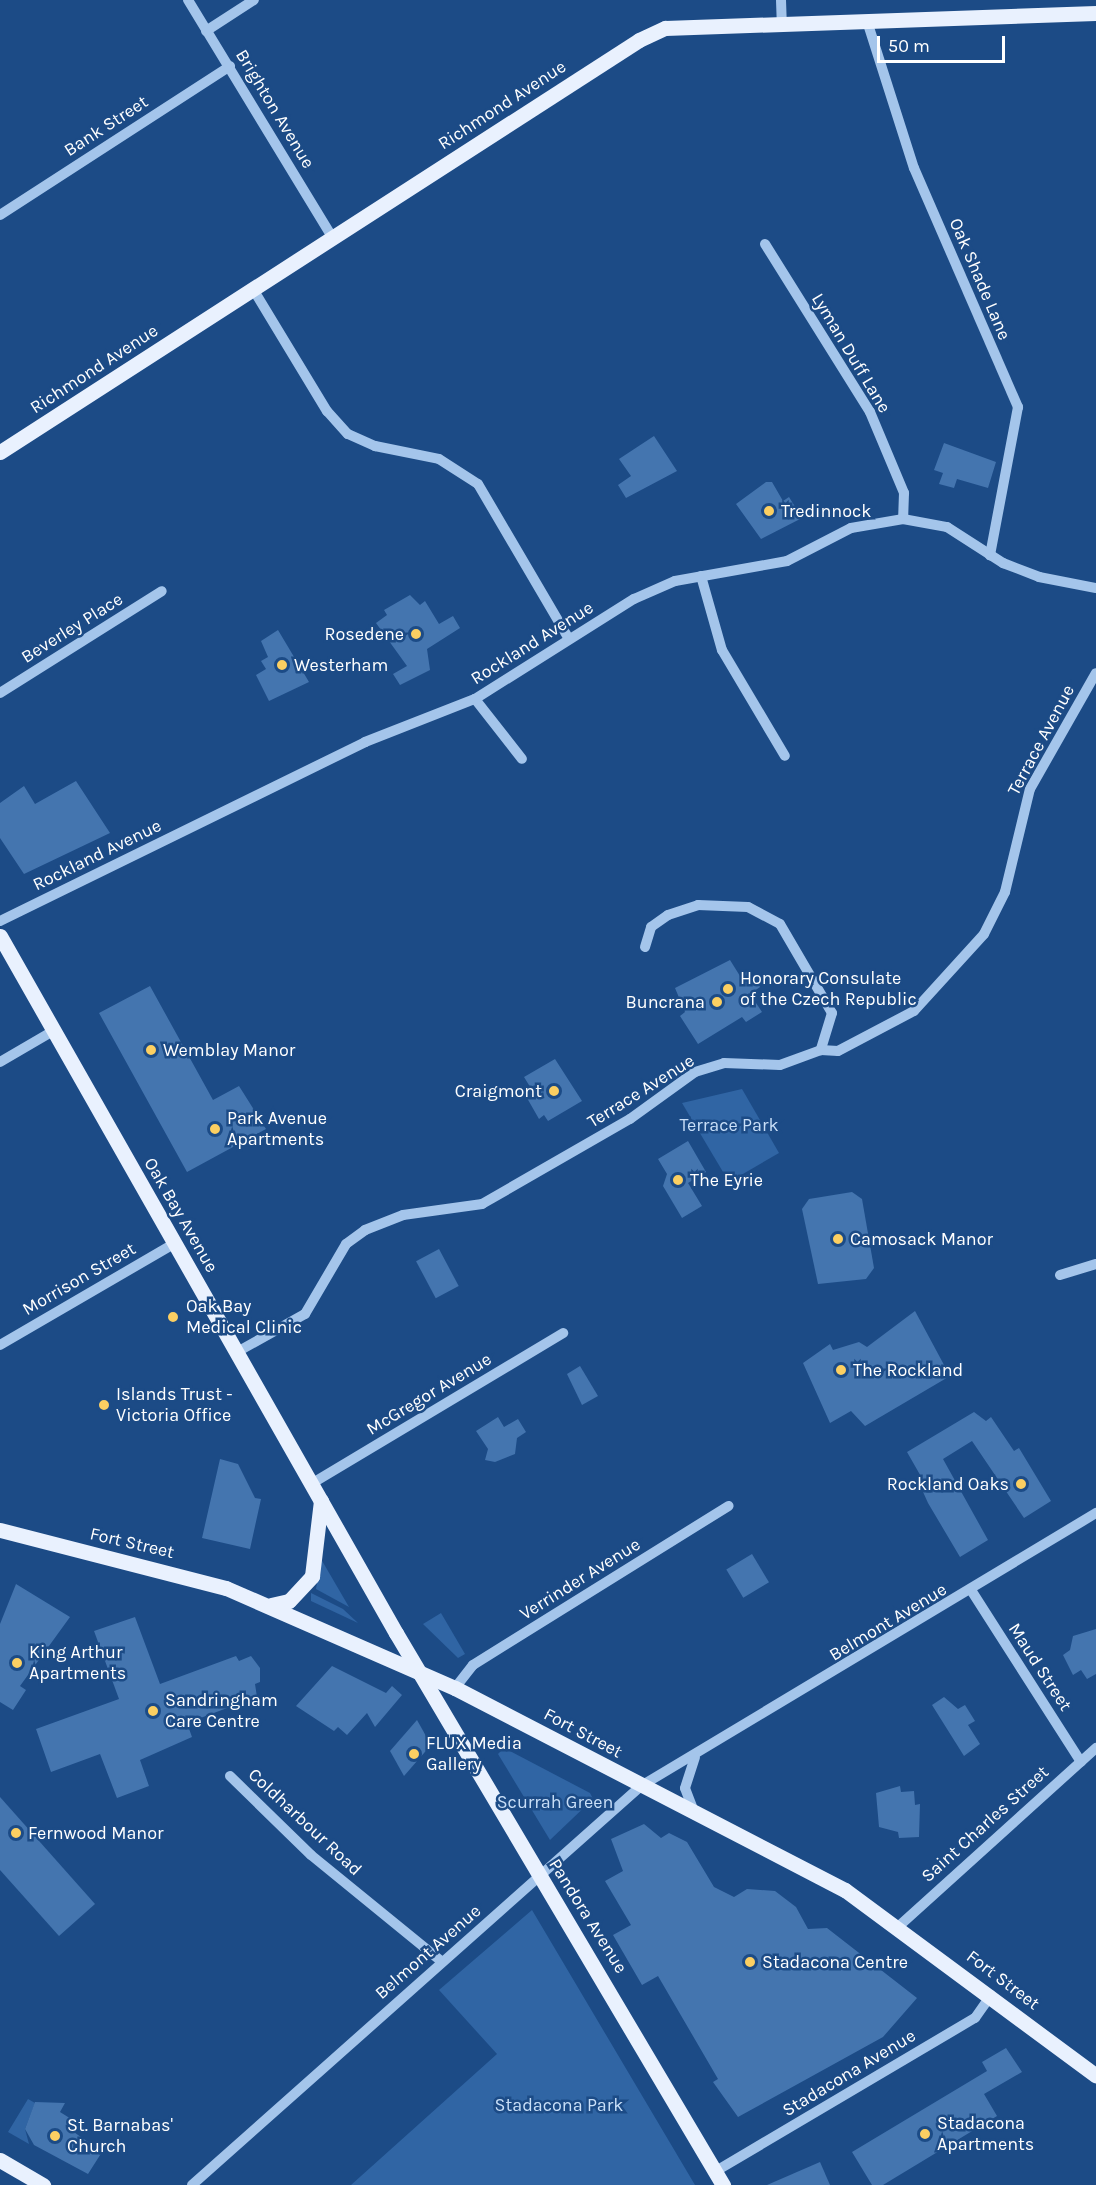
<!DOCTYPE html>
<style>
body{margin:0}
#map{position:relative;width:1096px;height:2185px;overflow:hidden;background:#1c4b86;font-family:Karla,sans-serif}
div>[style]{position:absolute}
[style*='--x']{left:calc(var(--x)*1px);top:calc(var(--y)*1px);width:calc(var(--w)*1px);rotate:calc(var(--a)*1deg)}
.green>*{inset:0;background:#3065a4}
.building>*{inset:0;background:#4475af;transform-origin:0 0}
.minor>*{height:10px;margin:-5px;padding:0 5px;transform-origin:5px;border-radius:5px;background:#a4c5eb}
.major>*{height:15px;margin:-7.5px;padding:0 7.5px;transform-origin:7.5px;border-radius:7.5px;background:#e9f1fe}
.dots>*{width:16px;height:16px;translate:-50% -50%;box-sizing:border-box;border:3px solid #1c4b86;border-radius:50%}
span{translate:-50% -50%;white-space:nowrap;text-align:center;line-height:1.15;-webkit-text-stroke:5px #1c4b86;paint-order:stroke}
.street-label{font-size:18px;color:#fff}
.poi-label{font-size:18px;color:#fff}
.left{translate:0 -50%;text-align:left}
.right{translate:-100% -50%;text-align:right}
.park-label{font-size:18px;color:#c9dff8}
.scale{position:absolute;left:877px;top:36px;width:128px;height:27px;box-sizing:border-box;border:3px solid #fff;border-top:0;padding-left:8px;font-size:18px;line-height:21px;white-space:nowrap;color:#fff;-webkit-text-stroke:4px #1c4b86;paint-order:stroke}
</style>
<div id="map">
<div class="green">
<i style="clip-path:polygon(742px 1089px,779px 1153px,729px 1182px,682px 1103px)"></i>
<i style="clip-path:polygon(321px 1559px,349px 1607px,316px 1589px)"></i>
<i style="clip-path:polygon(311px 1593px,343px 1609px,358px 1623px,311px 1601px)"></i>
<i style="clip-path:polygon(441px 1613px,465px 1654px,458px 1658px,423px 1624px)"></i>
<i style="clip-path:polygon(504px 1748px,590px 1793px,593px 1799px,550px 1840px,498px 1754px)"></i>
<i style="clip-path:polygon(532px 1910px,695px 2185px,351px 2185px,497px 2054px,439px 1990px)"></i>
<i style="clip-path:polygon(28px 2099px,35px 2103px,25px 2129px,29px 2144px,8px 2132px)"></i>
</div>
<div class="building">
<i style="clip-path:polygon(654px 436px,677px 471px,626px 498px,618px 485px,631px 476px,619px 459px)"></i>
<i style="clip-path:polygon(944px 443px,996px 462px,988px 488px,957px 479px,954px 488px,939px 484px,943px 473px,934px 470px)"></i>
<i style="clip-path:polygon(766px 482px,772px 482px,783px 501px,789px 497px,802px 518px,761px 539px,736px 504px)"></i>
<i style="clip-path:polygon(410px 595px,420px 605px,425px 601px,439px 624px,453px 616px,460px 628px,427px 649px,430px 670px,400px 685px,393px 674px,407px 666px,376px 623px,387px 615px,384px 610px)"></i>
<i style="clip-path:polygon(278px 630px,309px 682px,269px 701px,256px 675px,266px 669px,261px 661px,268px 657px,261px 641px)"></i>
<i style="clip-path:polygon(76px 781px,110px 833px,24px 874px,0 838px,0 803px,24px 786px,35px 804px)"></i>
<i style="clip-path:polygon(730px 960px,740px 976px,749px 970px,760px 987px,750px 994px,762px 1012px,746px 1022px,742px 1017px,698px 1044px,680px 1016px,685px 1012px,675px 988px)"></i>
<i style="clip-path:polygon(150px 986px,213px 1100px,239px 1086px,266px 1129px,187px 1172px,99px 1013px)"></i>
<i style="clip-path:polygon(555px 1059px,582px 1101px,548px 1121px,544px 1115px,539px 1119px,527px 1098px,532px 1090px,524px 1077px)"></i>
<i style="clip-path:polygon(688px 1141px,706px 1172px,688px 1183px,702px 1206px,682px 1218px,663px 1186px,667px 1174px,658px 1159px)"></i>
<i style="clip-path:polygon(852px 1192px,862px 1199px,874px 1268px,866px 1279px,818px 1284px,802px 1209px,809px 1199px)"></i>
<i style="left:439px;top:1249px;width:42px;height:26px;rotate:62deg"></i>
<i style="clip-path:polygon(915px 1311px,950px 1376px,865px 1426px,851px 1411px,830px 1423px,803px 1363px,830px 1344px,833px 1350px,859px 1342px,867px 1347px)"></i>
<i style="clip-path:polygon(580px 1366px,598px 1396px,582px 1405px,567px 1374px)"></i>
<i style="clip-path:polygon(974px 1412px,986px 1421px,991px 1417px,1014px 1451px,1019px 1448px,1051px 1501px,1024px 1518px,972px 1441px,943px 1459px,988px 1540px,960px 1557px,928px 1503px,919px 1483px,923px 1480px,907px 1452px)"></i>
<i style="clip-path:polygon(498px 1417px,504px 1427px,518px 1419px,526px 1432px,517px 1438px,515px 1454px,495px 1462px,485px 1460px,488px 1449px,476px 1431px)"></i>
<i style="clip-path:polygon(220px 1459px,238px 1464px,255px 1498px,261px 1499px,250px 1549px,202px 1538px)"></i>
<i style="left:752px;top:1554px;width:33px;height:30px;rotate:59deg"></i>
<i style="clip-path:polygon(16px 1584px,70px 1617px,20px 1686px,26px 1690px,13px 1710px,0 1702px,0 1624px)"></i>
<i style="clip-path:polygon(135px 1617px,160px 1684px,236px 1656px,239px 1661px,251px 1656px,260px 1668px,260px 1682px,255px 1684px,257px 1697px,187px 1723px,192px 1737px,140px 1760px,149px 1786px,117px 1798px,100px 1754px,51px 1772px,36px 1729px,119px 1699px,94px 1631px)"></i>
<i style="clip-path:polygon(1096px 1629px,1096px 1674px,1087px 1679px,1081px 1670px,1073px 1675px,1063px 1655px,1070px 1650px,1073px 1636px)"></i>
<i style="clip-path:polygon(332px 1666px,386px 1693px,392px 1686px,402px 1695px,375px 1727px,367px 1713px,347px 1735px,338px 1727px,334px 1731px,296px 1706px)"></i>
<i style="clip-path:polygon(944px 1697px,958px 1709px,965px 1705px,975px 1721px,968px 1725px,980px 1744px,964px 1756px,932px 1705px)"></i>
<i style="clip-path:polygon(417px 1720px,431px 1745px,404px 1776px,390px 1751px)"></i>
<i style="clip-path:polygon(900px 1786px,901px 1792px,914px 1791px,915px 1805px,920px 1804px,919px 1837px,899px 1838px,898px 1832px,879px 1827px,876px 1793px)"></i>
<i style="clip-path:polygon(0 1797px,95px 1904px,59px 1936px,0 1870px)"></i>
<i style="clip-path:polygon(644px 1824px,661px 1838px,669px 1833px,687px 1842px,714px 1887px,734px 1897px,747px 1889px,775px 1891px,796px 1907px,808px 1929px,827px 1928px,917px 1998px,883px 2037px,738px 2117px,713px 2082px,718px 2079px,658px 1976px,642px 1985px,613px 1935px,631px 1925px,605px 1881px,623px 1871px,611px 1839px)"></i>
<i style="clip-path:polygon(1006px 2048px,1022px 2072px,984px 2094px,997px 2116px,883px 2185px,872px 2185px,852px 2152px,987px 2071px,982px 2062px)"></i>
<i style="clip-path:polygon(35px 2102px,65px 2103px,60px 2112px,76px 2122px,71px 2130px,102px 2152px,88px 2174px,34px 2145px,25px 2129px)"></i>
<i style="clip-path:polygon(820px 2162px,830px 2185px,767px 2185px)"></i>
</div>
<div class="minor">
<i style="--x:188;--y:0;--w:277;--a:58.7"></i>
<i style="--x:781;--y:0;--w:23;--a:88"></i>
<i style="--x:867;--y:21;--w:154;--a:72.3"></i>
<i style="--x:914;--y:168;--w:261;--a:66.5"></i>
<i style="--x:1018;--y:407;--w:151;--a:100.7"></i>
<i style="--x:206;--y:31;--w:57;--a:-32.9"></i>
<i style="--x:0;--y:215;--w:274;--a:-32.9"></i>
<i style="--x:765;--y:244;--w:198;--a:58"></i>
<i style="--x:870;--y:412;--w:88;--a:67.2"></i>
<i style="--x:904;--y:493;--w:26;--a:92"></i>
<i style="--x:253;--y:289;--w:143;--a:58.8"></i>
<i style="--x:327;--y:411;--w:31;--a:48"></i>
<i style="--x:348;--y:434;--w:30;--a:24"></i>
<i style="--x:375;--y:446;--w:65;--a:11.5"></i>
<i style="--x:439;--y:459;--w:46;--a:32.7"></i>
<i style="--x:478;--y:484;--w:180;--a:59.6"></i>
<i style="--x:701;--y:576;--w:77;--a:74.2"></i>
<i style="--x:722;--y:650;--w:123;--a:59.3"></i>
<i style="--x:0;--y:693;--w:191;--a:-32.2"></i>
<i style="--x:475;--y:699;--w:76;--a:51.9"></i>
<i style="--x:0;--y:921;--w:407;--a:-26.1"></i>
<i style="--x:365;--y:742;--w:118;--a:-21.4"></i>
<i style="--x:475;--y:699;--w:188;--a:-32.2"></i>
<i style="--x:634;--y:599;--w:45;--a:-23.7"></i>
<i style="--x:675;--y:581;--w:114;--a:-10.1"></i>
<i style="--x:787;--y:561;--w:72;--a:-27.3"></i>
<i style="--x:851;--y:528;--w:53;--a:-9.8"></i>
<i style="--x:903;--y:519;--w:45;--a:10.3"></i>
<i style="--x:947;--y:527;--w:67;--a:32.7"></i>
<i style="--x:1003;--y:563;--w:39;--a:21"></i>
<i style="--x:1039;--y:577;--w:58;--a:10.9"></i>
<i style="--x:645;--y:947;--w:21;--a:-73"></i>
<i style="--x:651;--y:927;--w:21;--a:-35"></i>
<i style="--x:668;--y:915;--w:32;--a:-18"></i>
<i style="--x:698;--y:905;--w:50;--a:2.3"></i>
<i style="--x:748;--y:907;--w:36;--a:28"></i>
<i style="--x:780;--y:924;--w:103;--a:59.7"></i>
<i style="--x:832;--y:1013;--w:39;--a:107"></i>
<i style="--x:0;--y:1062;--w:61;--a:-30.3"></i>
<i style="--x:1060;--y:1275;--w:38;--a:-17"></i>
<i style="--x:0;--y:1345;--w:203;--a:-30.2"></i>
<i style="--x:237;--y:1352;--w:78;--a:-29.2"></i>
<i style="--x:305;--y:1314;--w:81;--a:-59.6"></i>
<i style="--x:346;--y:1244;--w:24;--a:-36"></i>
<i style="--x:365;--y:1230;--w:41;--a:-21.5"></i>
<i style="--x:403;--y:1215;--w:80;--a:-7.9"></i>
<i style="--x:482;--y:1204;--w:171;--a:-29.9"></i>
<i style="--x:630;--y:1119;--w:80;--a:-35.9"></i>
<i style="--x:695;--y:1072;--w:30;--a:-17"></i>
<i style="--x:724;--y:1063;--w:56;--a:2"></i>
<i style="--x:780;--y:1065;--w:44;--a:-20.1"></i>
<i style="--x:821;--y:1050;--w:17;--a:3"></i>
<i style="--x:838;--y:1051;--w:86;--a:-27.8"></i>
<i style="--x:914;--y:1011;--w:104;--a:-47.7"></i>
<i style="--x:984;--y:934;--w:47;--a:-63.4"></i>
<i style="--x:1005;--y:892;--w:106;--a:-76.4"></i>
<i style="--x:1030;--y:789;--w:133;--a:-60.4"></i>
<i style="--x:311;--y:1484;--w:294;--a:-30.9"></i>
<i style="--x:971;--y:1590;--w:204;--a:57.4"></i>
<i style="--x:455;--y:1688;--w:29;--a:-52"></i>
<i style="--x:473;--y:1665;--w:301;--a:-31.9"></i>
<i style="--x:230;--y:1776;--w:113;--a:44.3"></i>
<i style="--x:311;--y:1855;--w:168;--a:39.2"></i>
<i style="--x:693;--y:1809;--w:22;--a:-111"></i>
<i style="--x:685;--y:1788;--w:32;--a:-72"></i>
<i style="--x:899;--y:1926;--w:266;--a:-42.1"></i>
<i style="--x:716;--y:2171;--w:301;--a:-30.6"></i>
<i style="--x:975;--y:2018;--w:28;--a:-55"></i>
<i style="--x:192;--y:2185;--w:601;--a:-41.63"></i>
<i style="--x:641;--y:1786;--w:531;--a:-30.96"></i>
</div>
<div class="major">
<i style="--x:0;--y:452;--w:760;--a:-32.81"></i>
<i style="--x:639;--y:40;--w:29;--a:-25"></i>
<i style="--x:665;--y:28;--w:431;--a:-2"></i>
<i style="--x:0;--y:936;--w:802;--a:60.4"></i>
<i style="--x:396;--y:1633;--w:642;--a:59.36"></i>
<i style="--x:0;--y:1530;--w:233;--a:14.4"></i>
<i style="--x:226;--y:1588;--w:250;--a:23.6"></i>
<i style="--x:455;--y:1688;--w:439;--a:27.4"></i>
<i style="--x:845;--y:1890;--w:312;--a:36.5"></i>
<i style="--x:271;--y:1605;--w:18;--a:-13"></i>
<i style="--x:289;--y:1601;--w:34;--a:-47"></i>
<i style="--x:312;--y:1576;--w:76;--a:-83.2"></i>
<i style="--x:0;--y:2160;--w:50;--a:30.2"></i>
</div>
<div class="dots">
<i style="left:769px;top:511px;background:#fbcf62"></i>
<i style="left:416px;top:634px;background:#fbcf62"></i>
<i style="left:282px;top:665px;background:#fbcf62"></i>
<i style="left:728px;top:989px;background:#fbcf62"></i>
<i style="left:717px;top:1002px;background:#fbcf62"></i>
<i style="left:151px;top:1050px;background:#fbcf62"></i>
<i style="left:554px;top:1091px;background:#fbcf62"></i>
<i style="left:215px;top:1129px;background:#fbcf62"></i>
<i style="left:678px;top:1180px;background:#fbcf62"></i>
<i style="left:838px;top:1239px;background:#fbcf62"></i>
<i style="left:173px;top:1317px;background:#fbcf62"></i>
<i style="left:841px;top:1370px;background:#fbcf62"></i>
<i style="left:104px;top:1405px;background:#fbcf62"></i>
<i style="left:1021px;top:1484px;background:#fbcf62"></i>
<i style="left:17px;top:1663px;background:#fbcf62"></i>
<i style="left:153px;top:1711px;background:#fbcf62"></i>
<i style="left:414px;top:1754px;background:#fbcf62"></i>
<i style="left:16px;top:1833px;background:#fbcf62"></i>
<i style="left:750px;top:1962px;background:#fbcf62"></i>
<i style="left:925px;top:2134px;background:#fbcf62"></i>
<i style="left:55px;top:2136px;background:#fbcf62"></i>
</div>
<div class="street-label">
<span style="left:502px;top:105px;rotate:-33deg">Richmond Avenue</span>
<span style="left:275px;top:109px;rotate:59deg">Brighton Avenue</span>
<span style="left:106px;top:126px;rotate:-33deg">Bank Street</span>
<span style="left:980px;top:279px;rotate:67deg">Oak Shade Lane</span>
<span style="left:851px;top:353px;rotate:59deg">Lyman Duff Lane</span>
<span style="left:94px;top:369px;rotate:-33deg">Richmond Avenue</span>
<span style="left:72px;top:628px;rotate:-32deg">Beverley Place</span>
<span style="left:532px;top:643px;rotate:-32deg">Rockland Avenue</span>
<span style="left:1041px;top:740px;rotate:-62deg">Terrace Avenue</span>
<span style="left:97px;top:855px;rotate:-26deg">Rockland Avenue</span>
<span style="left:641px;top:1091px;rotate:-32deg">Terrace Avenue</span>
<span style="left:181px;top:1215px;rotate:60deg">Oak Bay Avenue</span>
<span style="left:79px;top:1279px;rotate:-30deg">Morrison Street</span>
<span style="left:429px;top:1394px;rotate:-31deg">McGregor Avenue</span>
<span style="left:132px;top:1543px;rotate:13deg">Fort Street</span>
<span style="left:580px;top:1579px;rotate:-32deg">Verrinder Avenue</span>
<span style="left:888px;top:1622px;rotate:-31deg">Belmont Avenue</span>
<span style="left:1040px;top:1667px;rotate:57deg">Maud Street</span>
<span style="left:583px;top:1733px;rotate:28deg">Fort Street</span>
<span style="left:305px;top:1822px;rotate:43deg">Coldharbour Road</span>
<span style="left:985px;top:1824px;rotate:-42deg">Saint Charles Street</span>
<span style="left:588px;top:1916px;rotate:58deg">Pandora Avenue</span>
<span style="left:428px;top:1952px;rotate:-41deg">Belmont Avenue</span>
<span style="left:1003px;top:1980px;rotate:37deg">Fort Street</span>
<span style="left:849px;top:2073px;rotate:-31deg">Stadacona Avenue</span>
</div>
<div class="poi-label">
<span class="left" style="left:781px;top:511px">Tredinnock</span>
<span class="right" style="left:404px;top:634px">Rosedene</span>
<span class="left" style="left:294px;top:665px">Westerham</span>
<span class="left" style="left:740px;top:989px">Honorary Consulate<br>of the Czech Republic</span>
<span class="right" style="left:705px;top:1002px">Buncrana</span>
<span class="left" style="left:163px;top:1050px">Wemblay Manor</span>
<span class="right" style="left:542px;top:1091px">Craigmont</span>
<span class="left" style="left:227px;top:1129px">Park Avenue<br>Apartments</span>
<span class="left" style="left:690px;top:1180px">The Eyrie</span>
<span class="left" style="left:850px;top:1239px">Camosack Manor</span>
<span class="left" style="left:186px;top:1317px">Oak Bay<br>Medical Clinic</span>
<span class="left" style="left:853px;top:1370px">The Rockland</span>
<span class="left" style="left:116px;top:1405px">Islands Trust -<br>Victoria Office</span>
<span class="right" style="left:1009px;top:1484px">Rockland Oaks</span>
<span class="left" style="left:29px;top:1663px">King Arthur<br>Apartments</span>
<span class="left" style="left:165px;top:1711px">Sandringham<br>Care Centre</span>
<span class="left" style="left:426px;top:1754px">FLUX Media<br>Gallery</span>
<span class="left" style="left:28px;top:1833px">Fernwood Manor</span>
<span class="left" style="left:762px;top:1962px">Stadacona Centre</span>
<span class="left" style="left:937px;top:2134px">Stadacona<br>Apartments</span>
<span class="left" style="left:67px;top:2136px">St. Barnabas'<br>Church</span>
</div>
<div class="park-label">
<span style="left:729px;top:1125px">Terrace Park</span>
<span style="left:555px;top:1802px">Scurrah Green</span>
<span style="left:559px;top:2105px">Stadacona Park</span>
</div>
<div class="scale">50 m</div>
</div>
